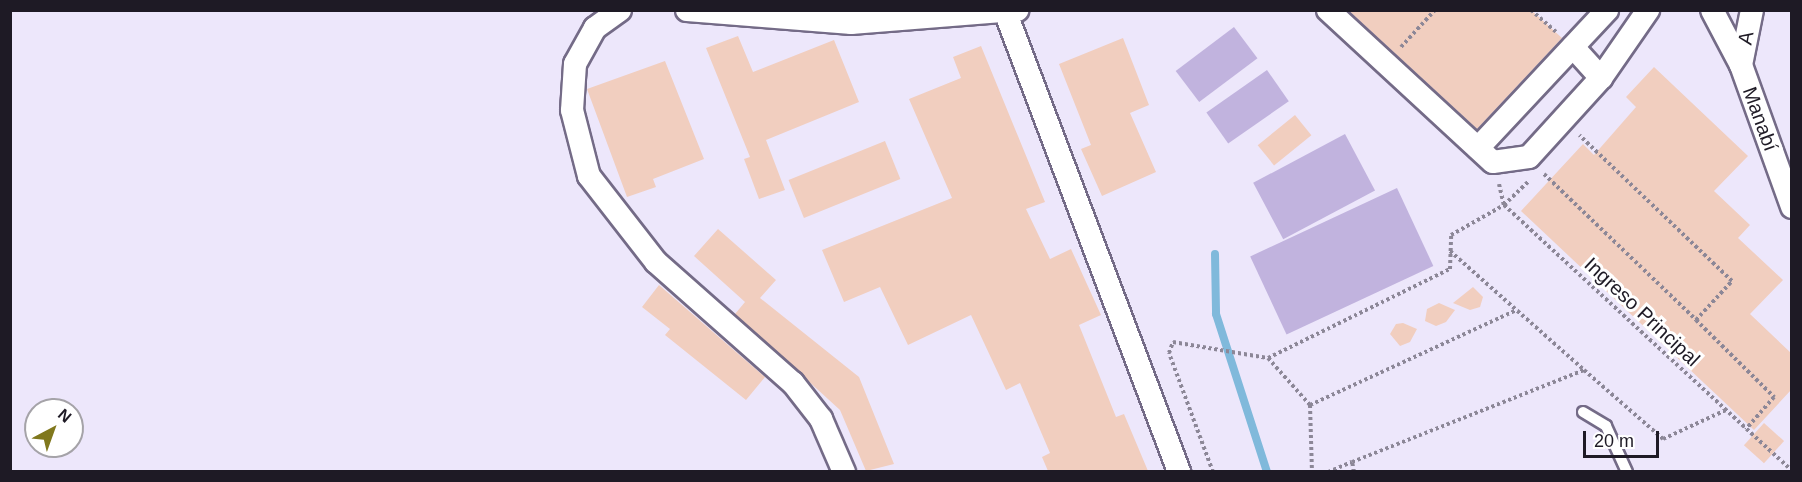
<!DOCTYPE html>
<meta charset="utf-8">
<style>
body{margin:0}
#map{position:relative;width:1802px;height:482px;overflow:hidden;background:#ede7fb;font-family:Arial,sans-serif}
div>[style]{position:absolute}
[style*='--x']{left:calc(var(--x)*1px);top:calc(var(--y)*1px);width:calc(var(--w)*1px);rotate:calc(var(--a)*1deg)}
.green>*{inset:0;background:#c1b3de;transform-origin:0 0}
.stream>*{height:8px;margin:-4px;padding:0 4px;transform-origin:4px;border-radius:4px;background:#80b9db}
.building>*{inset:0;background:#f1cebf;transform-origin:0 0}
.path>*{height:4px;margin-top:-2px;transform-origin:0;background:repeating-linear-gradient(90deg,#8c8797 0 3px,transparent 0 6px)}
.roads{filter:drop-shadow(2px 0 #746b87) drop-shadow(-2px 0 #746b87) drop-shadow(0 2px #746b87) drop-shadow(0 -2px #746b87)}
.service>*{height:10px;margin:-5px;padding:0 5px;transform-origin:5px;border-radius:5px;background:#fff}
.minor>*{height:22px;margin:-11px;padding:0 11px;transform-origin:11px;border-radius:11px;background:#fff}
span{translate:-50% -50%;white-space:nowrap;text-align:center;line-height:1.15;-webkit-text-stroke:6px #fff;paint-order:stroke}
.street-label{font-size:20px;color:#1e1a25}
.frame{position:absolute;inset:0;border:12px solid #1e1a25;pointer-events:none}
.north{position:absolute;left:24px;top:398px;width:60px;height:60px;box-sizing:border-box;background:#fff;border:2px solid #a5a3a8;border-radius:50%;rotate:41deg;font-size:16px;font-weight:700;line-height:24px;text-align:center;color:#1e1a25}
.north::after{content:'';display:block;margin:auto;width:21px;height:27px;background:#80781d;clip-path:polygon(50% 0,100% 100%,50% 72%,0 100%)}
.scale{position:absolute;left:1583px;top:431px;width:76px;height:27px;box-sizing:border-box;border:3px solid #1e1a25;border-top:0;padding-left:8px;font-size:18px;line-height:21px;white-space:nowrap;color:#1e1a25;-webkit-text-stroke:4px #fff;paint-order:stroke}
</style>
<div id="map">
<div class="green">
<i style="left:1234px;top:27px;width:39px;height:73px;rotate:53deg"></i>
<i style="left:1267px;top:70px;width:38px;height:74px;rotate:55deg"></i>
<i style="left:1345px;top:134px;width:64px;height:104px;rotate:62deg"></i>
<i style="left:1397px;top:188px;width:86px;height:162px;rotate:65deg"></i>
</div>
<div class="stream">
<i style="--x:1215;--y:254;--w:60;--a:89"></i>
<i style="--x:1216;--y:314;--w:166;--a:72.1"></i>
</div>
<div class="building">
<i style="clip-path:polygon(1348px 10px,1531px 10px,1562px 38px,1477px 129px)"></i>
<i style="clip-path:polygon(738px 36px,753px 72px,834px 40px,859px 102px,766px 140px,785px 190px,759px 199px,744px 159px,750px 157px,706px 48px)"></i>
<i style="clip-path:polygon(1123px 38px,1149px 105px,1130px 113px,1156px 172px,1102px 196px,1081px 149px,1091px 145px,1059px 64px)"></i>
<i style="clip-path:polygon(981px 46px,1045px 202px,1026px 209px,1050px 259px,1071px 249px,1101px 315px,1079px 325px,1116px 417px,1124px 414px,1148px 471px,1048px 471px,1042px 457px,1050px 453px,1020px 383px,1006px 390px,971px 315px,908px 345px,880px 287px,844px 302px,822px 250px,952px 198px,909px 99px,961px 78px,953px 57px)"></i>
<i style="clip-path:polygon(665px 61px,704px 159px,653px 179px,656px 187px,627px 197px,587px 89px)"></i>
<i style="clip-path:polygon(1654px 67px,1748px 156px,1714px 191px,1750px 225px,1738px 238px,1783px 280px,1750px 314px,1791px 353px,1791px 390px,1754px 430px,1521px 211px,1583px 144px,1594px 155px,1636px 107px,1626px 97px)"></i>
<i style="left:1295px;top:115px;width:26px;height:48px;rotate:51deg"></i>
<i style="left:885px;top:141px;width:41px;height:104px;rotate:68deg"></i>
<i style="clip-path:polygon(718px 229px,776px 280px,760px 298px,859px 377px,894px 464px,866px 471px,840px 410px,735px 314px,745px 302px,694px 256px)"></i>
<i style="clip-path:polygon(659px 285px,765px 377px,746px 400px,665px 335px,670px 329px,642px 307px)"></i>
<i style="clip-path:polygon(1473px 287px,1483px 297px,1480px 307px,1470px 310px,1453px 303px)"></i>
<i style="clip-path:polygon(1439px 303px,1455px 310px,1446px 322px,1436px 326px,1425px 321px,1427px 309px)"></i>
<i style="clip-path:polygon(1403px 323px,1417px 329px,1410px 342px,1400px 346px,1390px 334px,1396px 324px)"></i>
<i style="left:1764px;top:423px;width:27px;height:30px;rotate:42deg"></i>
</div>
<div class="path">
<i style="--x:1531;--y:10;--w:33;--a:41"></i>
<i style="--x:1401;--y:47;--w:50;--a:-47.4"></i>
<i style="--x:1544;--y:174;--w:211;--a:43.8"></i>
<i style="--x:1696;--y:320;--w:53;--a:-47.3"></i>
<i style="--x:1732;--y:281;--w:211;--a:-136.3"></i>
<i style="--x:1499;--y:184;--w:22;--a:77"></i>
<i style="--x:1504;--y:205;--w:392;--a:42.7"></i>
<i style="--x:1450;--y:251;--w:179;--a:41.6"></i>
<i style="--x:1696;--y:320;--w:110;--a:44.6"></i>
<i style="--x:1774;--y:397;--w:43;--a:131.2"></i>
<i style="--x:1268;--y:358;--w:63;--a:48.2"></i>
<i style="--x:1310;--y:405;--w:67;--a:88.3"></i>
<i style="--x:1310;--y:405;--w:228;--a:-24.7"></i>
<i style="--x:1213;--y:472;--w:127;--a:-110.3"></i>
<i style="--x:1169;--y:353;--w:12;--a:-70"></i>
<i style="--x:1173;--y:342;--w:96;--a:9.6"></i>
<i style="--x:1268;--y:358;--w:203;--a:-26.1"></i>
<i style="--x:1450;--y:269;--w:34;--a:-88"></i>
<i style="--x:1451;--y:235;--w:61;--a:-29.5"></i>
<i style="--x:1504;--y:205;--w:35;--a:-44"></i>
<i style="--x:1328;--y:472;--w:26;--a:-23"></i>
<i style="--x:1354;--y:472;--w:10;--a:-101"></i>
<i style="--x:1352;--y:462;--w:250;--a:-21.6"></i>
<i style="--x:1584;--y:370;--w:105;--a:41.1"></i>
<i style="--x:1663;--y:439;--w:69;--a:-24.7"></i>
</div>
<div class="roads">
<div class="service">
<i style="--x:1583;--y:412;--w:27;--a:31"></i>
<i style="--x:1606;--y:426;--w:51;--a:65.5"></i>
</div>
<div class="minor">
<i style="--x:620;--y:10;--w:31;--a:144"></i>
<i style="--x:595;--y:28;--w:41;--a:119.1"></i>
<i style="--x:575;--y:64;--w:46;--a:93.7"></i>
<i style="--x:572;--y:110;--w:68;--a:75.6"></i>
<i style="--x:589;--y:176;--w:109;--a:52.1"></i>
<i style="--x:656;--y:262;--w:183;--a:41.5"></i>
<i style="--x:793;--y:383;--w:46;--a:52.1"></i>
<i style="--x:821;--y:419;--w:58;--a:66.5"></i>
<i style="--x:687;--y:10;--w:165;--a:4.5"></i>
<i style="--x:851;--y:23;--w:167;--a:-4.5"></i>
<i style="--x:1328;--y:10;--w:224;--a:42.7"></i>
<i style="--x:1493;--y:162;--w:36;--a:-8"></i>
<i style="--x:1529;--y:157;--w:107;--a:-47.7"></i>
<i style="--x:1601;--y:78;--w:83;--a:-55.3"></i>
<i style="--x:1712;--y:10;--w:62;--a:62.2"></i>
<i style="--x:1741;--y:65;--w:151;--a:70.2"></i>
<i style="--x:1005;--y:11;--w:493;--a:69.3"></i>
<i style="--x:1573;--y:47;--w:42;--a:47.9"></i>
<i style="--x:1741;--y:65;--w:56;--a:-78.7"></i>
<i style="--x:1478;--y:148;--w:189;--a:-46.9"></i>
</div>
</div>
<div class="street-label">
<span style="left:1746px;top:38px;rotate:-80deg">A</span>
<span style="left:1760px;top:119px;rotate:70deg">Manabí</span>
<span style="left:1642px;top:312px;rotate:43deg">Ingreso Principal</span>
</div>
<div class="frame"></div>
<div class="north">N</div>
<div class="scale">20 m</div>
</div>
